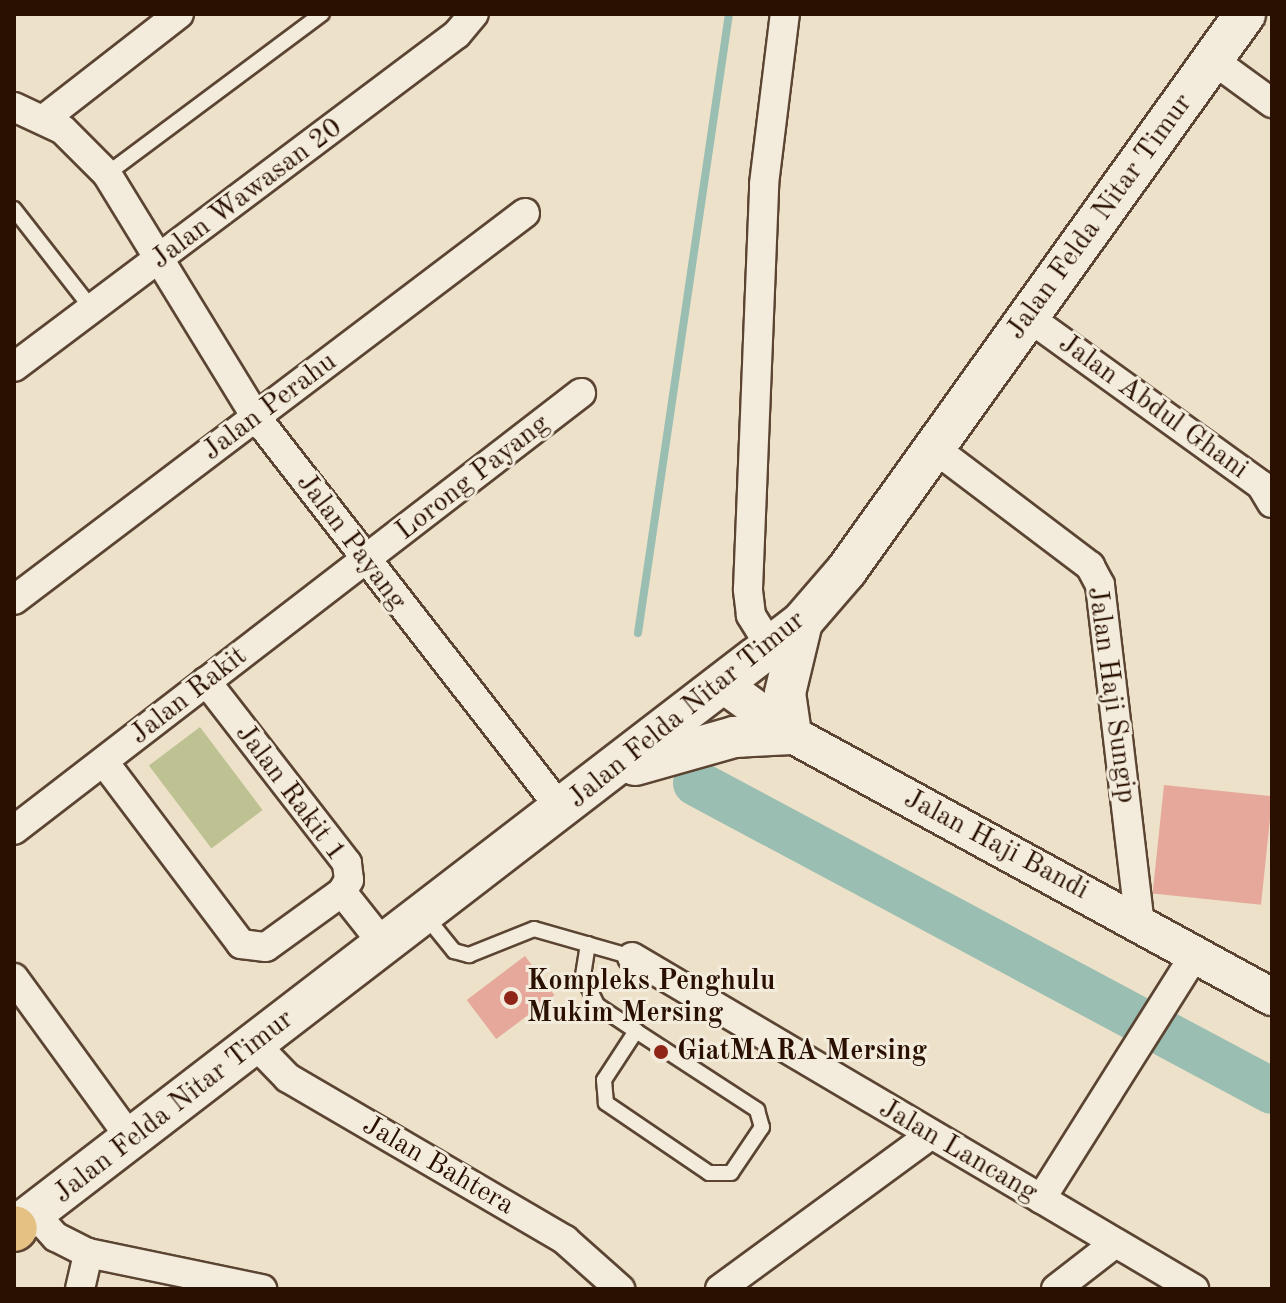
<!DOCTYPE html>
<style>
body{margin:0}
#map{position:relative;width:1286px;height:1303px;overflow:hidden;background:#ede2c9;font-family:"Old Standard TT",serif}
div>[style]{position:absolute}
[style*='--x']{left:calc(var(--x)*1px);top:calc(var(--y)*1px);width:calc(var(--w)*1px);rotate:calc(var(--a)*1deg)}
.green>*{inset:0;background:#bec292;transform-origin:0 0}
.stream>*{height:8px;margin:-4px;padding:0 4px;transform-origin:4px;border-radius:4px;background:#9abeb2}
.river>*{height:46px;margin:-23px;padding:0 23px;transform-origin:23px;border-radius:23px;background:#9abeb2}
.building>*{inset:0;background:#e5a89a;transform-origin:0 0}
.roads{filter:drop-shadow(2px 0 #5b4432) drop-shadow(-2px 0 #5b4432) drop-shadow(0 2px #5b4432) drop-shadow(0 -2px #5b4432)}
.service>*{height:14px;margin:-7px;padding:0 7px;transform-origin:7px;border-radius:7px;background:#f3ecdc}
.minor>*{height:28px;margin:-14px;padding:0 14px;transform-origin:14px;border-radius:14px;background:#f3ecdc}
.tertiary>*{height:36px;margin:-18px;padding:0 18px;transform-origin:18px;border-radius:18px;background:#f3ecdc}
.secondary>*{height:40px;margin:-20px;padding:0 20px;transform-origin:20px;border-radius:20px;background:#f3ecdc}
.trunk>*{height:44px;margin:-22px;padding:0 22px;transform-origin:22px;border-radius:22px;background:#e6c184}
.dots>*{width:22px;height:22px;translate:-50% -50%;box-sizing:border-box;border:4px solid #f3ecdc;border-radius:50%}
span{translate:-50% -50%;white-space:nowrap;text-align:center;line-height:1.15;-webkit-text-stroke:6px #f3ecdc;paint-order:stroke}
.street-label{font-size:28px;color:#2a1000}
.poi-label{font-size:28px;color:#2a1000;font-weight:700}
.left{translate:0 -50%;text-align:left}
.frame{position:absolute;inset:0;border:16px solid #2a1000;pointer-events:none}
</style>
<div id="map">
<div class="green">
<i style="left:200px;top:727px;width:104px;height:64px;rotate:53deg"></i>
</div>
<div class="stream">
<i style="--x:638;--y:633;--w:626;--a:-81.64"></i>
</div>
<div class="river">
<i style="--x:696;--y:783;--w:653;--a:28.13"></i>
</div>
<div class="building">
<i style="left:1164px;top:785px;width:109px;height:109px;rotate:6deg"></i>
<i style="left:525px;top:956px;width:49px;height:73px;rotate:53deg"></i>
</div>
<div class="roads">
<div class="service">
<i style="--x:107;--y:174;--w:268;--a:-36.7"></i>
<i style="--x:14;--y:209;--w:127;--a:52"></i>
<i style="--x:424;--y:914;--w:48;--a:51"></i>
<i style="--x:454;--y:951;--w:16;--a:15"></i>
<i style="--x:469;--y:955;--w:70;--a:-21.8"></i>
<i style="--x:534;--y:929;--w:102;--a:15.9"></i>
<i style="--x:588;--y:944;--w:32;--a:99"></i>
<i style="--x:583;--y:976;--w:32;--a:64"></i>
<i style="--x:597;--y:1005;--w:47;--a:33.7"></i>
<i style="--x:636;--y:1031;--w:145;--a:33.1"></i>
<i style="--x:757;--y:1110;--w:18;--a:74"></i>
<i style="--x:762;--y:1127;--w:55;--a:124"></i>
<i style="--x:731;--y:1173;--w:22;--a:180"></i>
<i style="--x:709;--y:1173;--w:125;--a:-145.8"></i>
<i style="--x:606;--y:1103;--w:23;--a:-95"></i>
<i style="--x:604;--y:1080;--w:59;--a:-56.9"></i>
</div>
<div class="minor">
<i style="--x:1213;--y:60;--w:73;--a:36.1"></i>
<i style="--x:14;--y:107;--w:54;--a:25.1"></i>
<i style="--x:63;--y:130;--w:62;--a:45"></i>
<i style="--x:107;--y:174;--w:285;--a:58.5"></i>
<i style="--x:256;--y:417;--w:498;--a:52.1"></i>
<i style="--x:44;--y:119;--w:171;--a:-37.9"></i>
<i style="--x:1028;--y:317;--w:287;--a:35.8"></i>
<i style="--x:1261;--y:485;--w:21;--a:59"></i>
<i style="--x:14;--y:367;--w:554;--a:-36.93"></i>
<i style="--x:457;--y:34;--w:26;--a:-50"></i>
<i style="--x:934;--y:448;--w:196;--a:37.1"></i>
<i style="--x:1090;--y:566;--w:21;--a:62"></i>
<i style="--x:1100;--y:585;--w:340;--a:83.3"></i>
<i style="--x:14;--y:600;--w:641;--a:-37.14"></i>
<i style="--x:772;--y:649;--w:40;--a:-122"></i>
<i style="--x:751;--y:615;--w:26;--a:-97"></i>
<i style="--x:748;--y:589;--w:405;--a:-87.7"></i>
<i style="--x:764;--y:184;--w:171;--a:-83"></i>
<i style="--x:104;--y:762;--w:228;--a:53"></i>
<i style="--x:241;--y:944;--w:25;--a:7"></i>
<i style="--x:266;--y:947;--w:94;--a:-35.9"></i>
<i style="--x:342;--y:892;--w:14;--a:-60"></i>
<i style="--x:349;--y:880;--w:17;--a:-97"></i>
<i style="--x:347;--y:863;--w:230;--a:-127.8"></i>
<i style="--x:14;--y:830;--w:716;--a:-37.62"></i>
<i style="--x:342;--y:892;--w:68;--a:51.6"></i>
<i style="--x:632;--y:957;--w:653;--a:30.57"></i>
<i style="--x:14;--y:978;--w:203;--a:54"></i>
<i style="--x:255;--y:1044;--w:47;--a:45.9"></i>
<i style="--x:288;--y:1078;--w:321;--a:30.3"></i>
<i style="--x:565;--y:1240;--w:74;--a:41.7"></i>
<i style="--x:1041;--y:1199;--w:289;--a:-57.8"></i>
<i style="--x:35;--y:1214;--w:31;--a:48"></i>
<i style="--x:56;--y:1237;--w:36;--a:27"></i>
<i style="--x:88;--y:1253;--w:178;--a:11.7"></i>
<i style="--x:80;--y:1289;--w:37;--a:-77"></i>
<i style="--x:720;--y:1289;--w:259;--a:-36.2"></i>
<i style="--x:1056;--y:1289;--w:73;--a:-37.8"></i>
</div>
<div class="tertiary">
<i style="--x:725;--y:686;--w:82;--a:36"></i>
<i style="--x:791;--y:734;--w:548;--a:28.67"></i>
</div>
<div class="secondary">
<i style="--x:635;--y:765;--w:103;--a:-15.8"></i>
<i style="--x:734;--y:737;--w:57;--a:-3"></i>
<i style="--x:791;--y:734;--w:41;--a:-98.3"></i>
<i style="--x:785;--y:693;--w:73;--a:-76.5"></i>
<i style="--x:14;--y:1228;--w:994;--a:-37.56"></i>
<i style="--x:802;--y:622;--w:67;--a:-49.2"></i>
<i style="--x:846;--y:571;--w:685;--a:-54.38"></i>
</div>
<div class="trunk">
<i style="--x:14;--y:1229;--w:1;--a:-45"></i>
</div>
</div>
<div class="dots">
<i style="left:511px;top:998px;background:#8f2418"></i>
<i style="left:661px;top:1052px;background:#8f2418"></i>
</div>
<div class="street-label">
<span style="left:247px;top:194px;rotate:-37deg">Jalan Wawasan 20</span>
<span style="left:1100px;top:217px;rotate:-54deg">Jalan Felda Nitar Timur</span>
<span style="left:270px;top:407px;rotate:-37deg">Jalan Perahu</span>
<span style="left:1153px;top:407px;rotate:36deg">Jalan Abdul Ghani</span>
<span style="left:473px;top:478px;rotate:-38deg">Lorong Payang</span>
<span style="left:351px;top:542px;rotate:53deg">Jalan Payang</span>
<span style="left:1111px;top:695px;rotate:82deg">Jalan Haji Sungip</span>
<span style="left:189px;top:696px;rotate:-38deg">Jalan Rakit</span>
<span style="left:687px;top:710px;rotate:-39deg">Jalan Felda Nitar Timur</span>
<span style="left:290px;top:793px;rotate:53deg">Jalan Rakit 1</span>
<span style="left:996px;top:845px;rotate:28deg">Jalan Haji Bandi</span>
<span style="left:174px;top:1107px;rotate:-38deg">Jalan Felda Nitar Timur</span>
<span style="left:958px;top:1151px;rotate:30deg">Jalan Lancang</span>
<span style="left:438px;top:1166px;rotate:30deg">Jalan Bahtera</span>
</div>
<div class="poi-label">
<span class="left" style="left:527px;top:998px">Kompleks Penghulu<br>Mukim Mersing</span>
<span class="left" style="left:677px;top:1052px">GiatMARA Mersing</span>
</div>
<div class="frame"></div>
</div>
